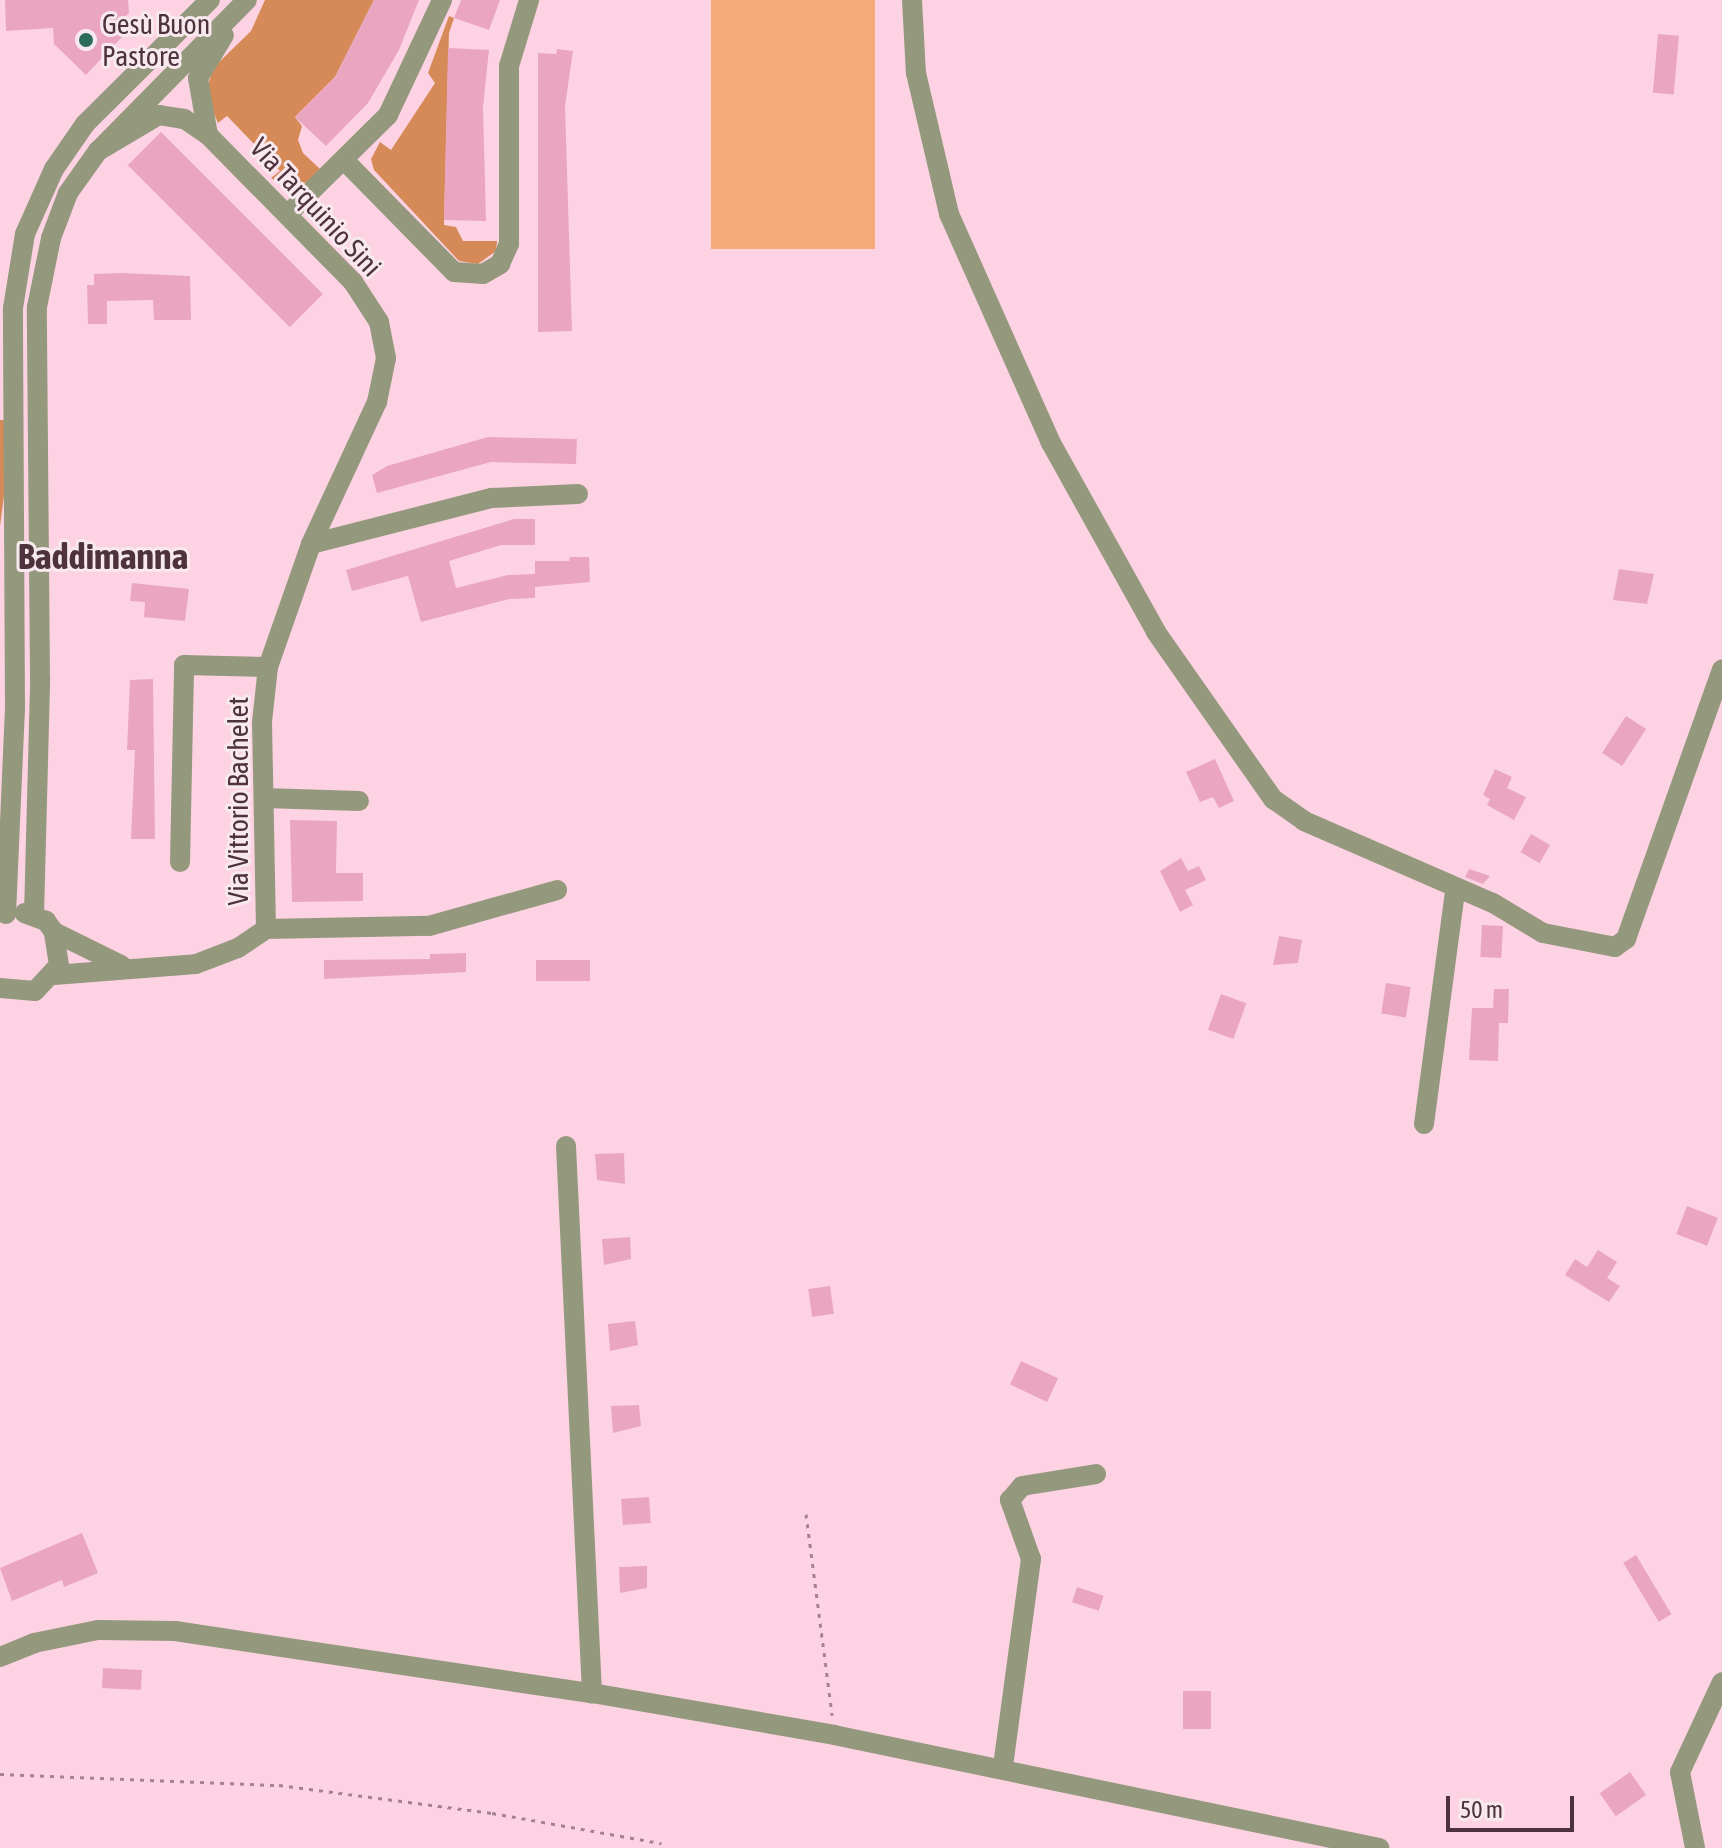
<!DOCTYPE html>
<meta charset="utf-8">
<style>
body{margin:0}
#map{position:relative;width:1722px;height:1848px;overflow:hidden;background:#fdd3e3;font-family:"Asap Condensed",sans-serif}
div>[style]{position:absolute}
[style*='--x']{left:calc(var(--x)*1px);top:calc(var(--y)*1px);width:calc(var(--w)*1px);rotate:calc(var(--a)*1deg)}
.green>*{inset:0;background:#f6aa78;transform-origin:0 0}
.forest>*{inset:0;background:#d68a57}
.building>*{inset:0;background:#eaa6c1;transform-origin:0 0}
.path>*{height:3px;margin-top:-1.5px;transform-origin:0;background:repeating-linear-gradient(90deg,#a58290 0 4px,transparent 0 10px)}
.minor>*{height:20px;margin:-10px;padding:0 10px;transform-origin:10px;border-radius:10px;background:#94987d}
.dots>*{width:22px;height:22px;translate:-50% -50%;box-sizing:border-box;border:4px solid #f8e9ee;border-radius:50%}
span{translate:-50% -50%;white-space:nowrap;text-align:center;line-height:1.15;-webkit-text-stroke:6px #f8e9ee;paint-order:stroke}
.poi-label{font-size:28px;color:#4e333e}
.left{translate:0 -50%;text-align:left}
.street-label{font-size:28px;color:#4e333e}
.district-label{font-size:36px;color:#4e333e;font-weight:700}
.scale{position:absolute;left:1446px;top:1796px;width:128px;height:36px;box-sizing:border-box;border:4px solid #4e333e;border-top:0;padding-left:10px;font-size:24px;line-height:28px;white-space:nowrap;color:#4e333e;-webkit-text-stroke:6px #f8e9ee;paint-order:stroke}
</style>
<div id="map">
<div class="green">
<i style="left:711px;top:0;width:164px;height:249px"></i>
</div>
<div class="forest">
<i style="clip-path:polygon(265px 0,374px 0,335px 77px,295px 117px,302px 126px,298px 140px,303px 153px,321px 170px,294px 192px,271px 178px,280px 171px,227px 116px,218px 123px,205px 93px,214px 67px,251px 31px)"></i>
<i style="clip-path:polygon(449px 16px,454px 18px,449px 33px,444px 225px,456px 227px,463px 241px,497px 241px,496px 251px,478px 264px,459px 261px,374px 170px,371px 159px,380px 142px,391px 150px,435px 83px,428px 73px)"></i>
<i style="clip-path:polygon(0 420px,14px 420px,0 526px)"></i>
</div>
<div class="building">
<i style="clip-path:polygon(5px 0,128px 0,129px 13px,122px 20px,123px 36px,86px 75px,54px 44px,53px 28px,6px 31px)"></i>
<i style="clip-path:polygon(374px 0,419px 0,399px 50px,368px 103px,326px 146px,295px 117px,335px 77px)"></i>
<i style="clip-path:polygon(461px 0,500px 0,489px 30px,454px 18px)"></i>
<i style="left:1658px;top:34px;width:21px;height:59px;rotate:5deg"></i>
<i style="clip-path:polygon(448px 48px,489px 50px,483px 107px,486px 221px,444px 220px)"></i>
<i style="clip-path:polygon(557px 49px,573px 51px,565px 106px,572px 331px,538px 332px,538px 53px,556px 54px)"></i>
<i style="left:161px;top:132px;width:229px;height:47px;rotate:45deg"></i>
<i style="clip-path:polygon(122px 273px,190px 276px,191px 320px,154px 320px,153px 300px,107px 301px,107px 324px,88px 324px,87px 285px,94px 285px,94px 274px)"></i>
<i style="clip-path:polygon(488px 437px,577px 439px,576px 464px,491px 462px,377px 493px,372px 475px,387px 466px)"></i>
<i style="clip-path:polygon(514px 519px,535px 519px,535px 545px,501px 545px,449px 561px,456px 588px,508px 575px,535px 574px,535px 598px,509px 599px,421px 622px,408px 576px,352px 591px,346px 570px)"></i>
<i style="clip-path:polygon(570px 557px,589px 557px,590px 582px,535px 587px,535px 561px,569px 561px)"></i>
<i style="clip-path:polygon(1619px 569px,1654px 574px,1647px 604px,1613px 600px)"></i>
<i style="clip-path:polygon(132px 583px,189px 589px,185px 621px,144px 617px,145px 602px,130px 601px)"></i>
<i style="clip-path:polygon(153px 679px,155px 839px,131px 839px,135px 750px,127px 750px,130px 680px)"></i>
<i style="left:1626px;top:716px;width:24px;height:44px;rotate:33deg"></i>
<i style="clip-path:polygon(1215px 759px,1234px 801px,1219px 808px,1213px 797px,1200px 802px,1186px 772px)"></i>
<i style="clip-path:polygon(1495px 769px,1512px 777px,1507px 788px,1526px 797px,1514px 820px,1487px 805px,1490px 799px,1483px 795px)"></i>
<i style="clip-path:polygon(290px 820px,337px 821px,336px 873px,363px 873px,363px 901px,292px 902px)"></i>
<i style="left:1531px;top:834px;width:22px;height:21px;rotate:30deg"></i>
<i style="clip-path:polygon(1181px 858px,1188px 871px,1199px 866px,1206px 880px,1185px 890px,1193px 905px,1180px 912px,1160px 871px)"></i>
<i style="clip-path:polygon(1469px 869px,1490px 876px,1483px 884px,1465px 877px)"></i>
<i style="left:1482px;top:925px;width:21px;height:32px;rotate:3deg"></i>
<i style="clip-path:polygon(1279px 936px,1302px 940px,1298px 963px,1273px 965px)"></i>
<i style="clip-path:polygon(466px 953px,466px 972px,324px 979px,324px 960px,430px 959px,430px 954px)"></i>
<i style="left:536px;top:960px;width:54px;height:21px"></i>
<i style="left:1386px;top:983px;width:25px;height:31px;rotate:9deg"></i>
<i style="clip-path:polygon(1494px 989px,1509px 989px,1508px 1023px,1499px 1023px,1498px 1061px,1469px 1060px,1472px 1008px,1493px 1008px)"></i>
<i style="left:1221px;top:994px;width:27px;height:38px;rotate:20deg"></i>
<i style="clip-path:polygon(624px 1153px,625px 1184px,597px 1180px,595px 1154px)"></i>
<i style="left:1687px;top:1206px;width:33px;height:30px;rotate:21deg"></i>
<i style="clip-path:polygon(630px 1237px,631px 1259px,604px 1265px,602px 1239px)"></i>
<i style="clip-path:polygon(1598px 1250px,1617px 1262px,1607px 1278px,1620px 1286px,1609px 1302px,1565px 1275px,1575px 1259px,1587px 1267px)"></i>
<i style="left:830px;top:1286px;width:28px;height:22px;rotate:82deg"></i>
<i style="clip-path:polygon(635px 1321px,638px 1345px,610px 1351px,608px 1324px)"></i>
<i style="left:1021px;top:1361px;width:41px;height:26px;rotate:25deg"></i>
<i style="clip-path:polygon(639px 1405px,641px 1426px,613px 1433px,611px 1406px)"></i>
<i style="left:649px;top:1497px;width:26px;height:28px;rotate:86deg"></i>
<i style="clip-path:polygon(82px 1533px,98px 1573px,64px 1587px,62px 1580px,12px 1601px,0 1568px)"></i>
<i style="left:1636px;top:1555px;width:69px;height:15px;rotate:59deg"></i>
<i style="clip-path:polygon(647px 1566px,647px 1588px,620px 1593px,619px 1567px)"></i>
<i style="left:1077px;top:1587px;width:28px;height:16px;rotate:18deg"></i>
<i style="left:103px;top:1668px;width:39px;height:20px;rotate:3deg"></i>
<i style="left:1183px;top:1691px;width:28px;height:38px"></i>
<i style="left:1630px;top:1772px;width:28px;height:37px;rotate:55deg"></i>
</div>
<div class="path">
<i style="--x:806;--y:1514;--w:203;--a:82.6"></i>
<i style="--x:0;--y:1774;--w:279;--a:2.3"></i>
<i style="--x:279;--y:1785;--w:215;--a:7.5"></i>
<i style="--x:492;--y:1813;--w:172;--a:10.1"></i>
</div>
<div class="minor">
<i style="--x:912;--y:0;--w:73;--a:86.9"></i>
<i style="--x:916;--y:73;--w:145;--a:76.8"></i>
<i style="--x:949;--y:214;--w:251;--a:66"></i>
<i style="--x:1051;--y:443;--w:216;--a:60.9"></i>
<i style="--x:1156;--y:632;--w:204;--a:55"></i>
<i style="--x:1273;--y:799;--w:38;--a:35"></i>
<i style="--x:1304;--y:821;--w:206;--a:23.5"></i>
<i style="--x:1493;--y:903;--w:58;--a:31"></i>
<i style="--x:1543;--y:933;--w:73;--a:11"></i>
<i style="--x:1615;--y:947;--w:14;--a:-36"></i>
<i style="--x:1626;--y:939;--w:286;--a:-70.4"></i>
<i style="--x:208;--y:135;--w:58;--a:-100"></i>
<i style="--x:198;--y:78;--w:50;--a:-58.8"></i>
<i style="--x:344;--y:160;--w:157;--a:45.5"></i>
<i style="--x:454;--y:272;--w:29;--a:4"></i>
<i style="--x:483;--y:274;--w:20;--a:-30"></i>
<i style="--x:500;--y:264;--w:22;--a:-66"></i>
<i style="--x:509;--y:244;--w:178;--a:-90"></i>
<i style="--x:509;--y:66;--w:69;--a:-73.1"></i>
<i style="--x:288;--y:214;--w:141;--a:-44.7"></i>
<i style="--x:388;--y:115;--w:127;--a:-64.8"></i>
<i style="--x:311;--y:544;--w:187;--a:-14.3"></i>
<i style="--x:492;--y:498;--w:86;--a:-2.7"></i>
<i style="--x:264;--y:798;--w:95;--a:1.8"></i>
<i style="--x:180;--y:862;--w:197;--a:-88.8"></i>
<i style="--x:184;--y:665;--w:84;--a:1.4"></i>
<i style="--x:6;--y:914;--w:205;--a:-87.5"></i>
<i style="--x:15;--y:709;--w:401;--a:-90.3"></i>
<i style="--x:13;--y:308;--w:75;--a:-80.8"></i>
<i style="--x:25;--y:234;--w:71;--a:-66"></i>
<i style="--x:54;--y:169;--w:55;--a:-55.4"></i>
<i style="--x:85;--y:124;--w:176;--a:-44.8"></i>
<i style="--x:34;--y:915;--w:237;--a:-88.5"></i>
<i style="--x:40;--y:678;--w:371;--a:-90.5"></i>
<i style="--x:37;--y:307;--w:70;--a:-78.5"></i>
<i style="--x:51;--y:238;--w:48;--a:-69.3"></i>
<i style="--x:68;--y:193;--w:52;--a:-54.5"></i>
<i style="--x:98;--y:151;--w:212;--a:-45.4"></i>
<i style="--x:266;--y:929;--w:163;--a:-1.1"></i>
<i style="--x:429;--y:926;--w:133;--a:-15.7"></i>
<i style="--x:54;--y:932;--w:75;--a:26.2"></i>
<i style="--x:54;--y:975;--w:142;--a:-4.4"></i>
<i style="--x:196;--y:964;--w:45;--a:-20.9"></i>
<i style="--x:238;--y:948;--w:34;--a:-34"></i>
<i style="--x:266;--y:929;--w:207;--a:-91.1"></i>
<i style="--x:262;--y:722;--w:55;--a:-83.8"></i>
<i style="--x:268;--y:667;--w:130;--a:-70.7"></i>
<i style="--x:311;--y:544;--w:157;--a:-65.1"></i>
<i style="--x:377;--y:402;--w:45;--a:-78.4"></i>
<i style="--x:386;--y:358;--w:37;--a:-101"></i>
<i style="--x:379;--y:322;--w:48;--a:-123"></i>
<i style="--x:353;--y:282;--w:206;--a:-134.6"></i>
<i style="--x:208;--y:135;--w:29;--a:-146"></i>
<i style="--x:184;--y:119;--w:25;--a:-171"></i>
<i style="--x:159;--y:115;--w:71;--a:149.5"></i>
<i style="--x:0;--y:988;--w:35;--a:5"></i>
<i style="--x:35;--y:991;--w:35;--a:-47"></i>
<i style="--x:59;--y:965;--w:33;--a:-99"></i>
<i style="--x:54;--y:932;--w:14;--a:-126"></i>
<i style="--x:46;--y:921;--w:23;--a:-160"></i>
<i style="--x:1424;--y:1124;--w:235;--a:-82.4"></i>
<i style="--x:566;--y:1146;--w:548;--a:87.28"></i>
<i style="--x:0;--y:1657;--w:37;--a:-22"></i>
<i style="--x:34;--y:1643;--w:65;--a:-11.5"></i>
<i style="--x:98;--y:1630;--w:77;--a:0.7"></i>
<i style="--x:175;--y:1631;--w:422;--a:8.5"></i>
<i style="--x:592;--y:1693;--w:246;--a:9.8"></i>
<i style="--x:834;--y:1735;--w:557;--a:11.71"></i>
<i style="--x:1003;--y:1766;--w:209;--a:-82.3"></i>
<i style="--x:1031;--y:1559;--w:63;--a:-109.6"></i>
<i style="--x:1010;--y:1500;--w:18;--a:-49"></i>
<i style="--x:1022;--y:1486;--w:75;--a:-9.2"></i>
<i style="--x:1695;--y:1848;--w:77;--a:-101.2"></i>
<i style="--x:1680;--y:1772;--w:99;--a:-65"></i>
</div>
<div class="dots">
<i style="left:86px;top:40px;background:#2a6b5b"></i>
</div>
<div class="poi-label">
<span class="left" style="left:102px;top:40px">Gesù Buon<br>Pastore</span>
</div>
<div class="street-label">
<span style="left:316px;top:207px;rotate:47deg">Via Tarquinio Sini</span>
<span style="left:238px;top:801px;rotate:-90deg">Via Vittorio Bachelet</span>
</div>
<div class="district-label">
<span style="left:103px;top:557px">Baddimanna</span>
</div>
<div class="scale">50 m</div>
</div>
